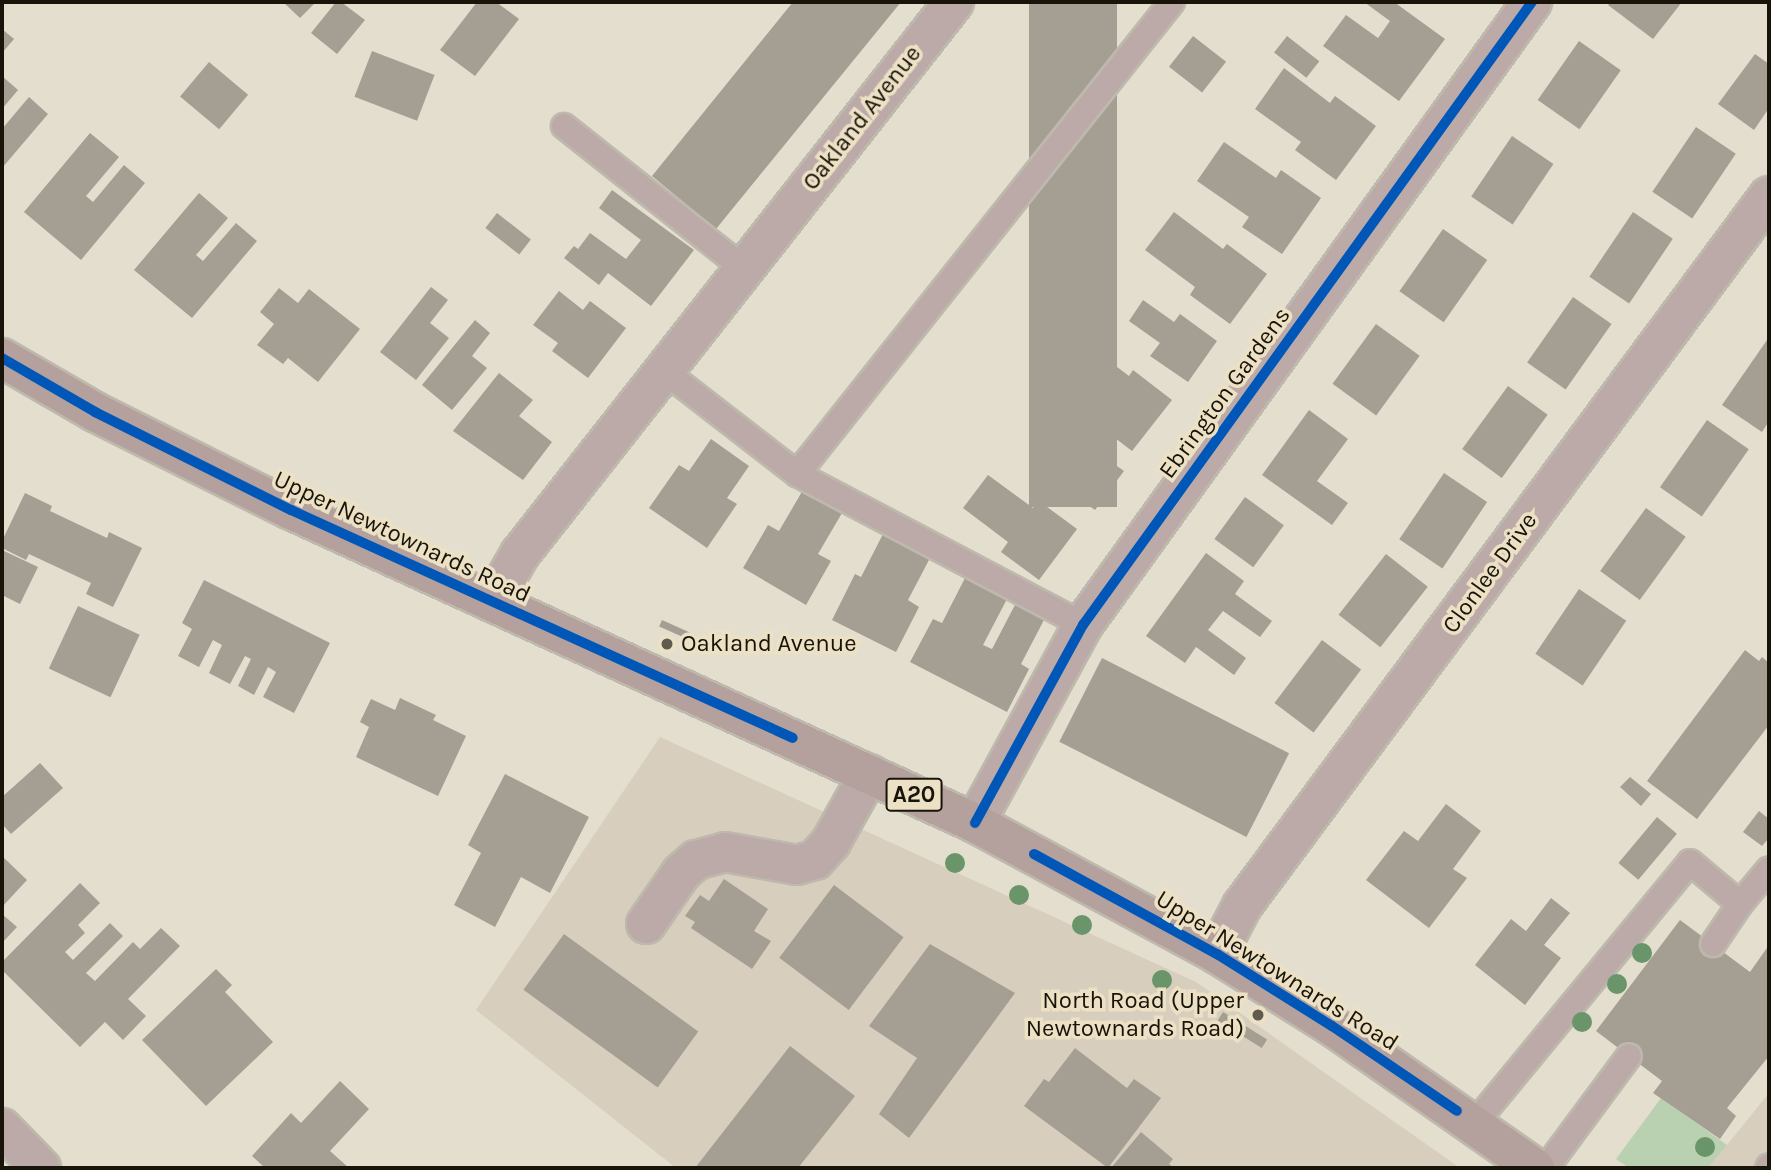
<!DOCTYPE html>
<style>
body{margin:0}
#map{position:relative;width:1771px;height:1170px;overflow:hidden;background:#e4dece;font-family:Karla,sans-serif}
div>[style]{position:absolute}
[style*='--x']{left:calc(var(--x)*1px);top:calc(var(--y)*1px);width:calc(var(--w)*1px);rotate:calc(var(--a)*1deg)}
.commercial>*{inset:0;background:#d7cebd}
.green>*{inset:0;background:#bad1b1}
.building>*{inset:0;background:#a59e93;transform-origin:0 0}
.roads{filter:drop-shadow(2px 0 #beb9ac) drop-shadow(-2px 0 #beb9ac) drop-shadow(0 2px #beb9ac) drop-shadow(0 -2px #beb9ac)}
.lane>*{height:24px;margin:-12px;padding:0 12px;transform-origin:12px;border-radius:12px;background:#bcaaa8}
.street>*{height:38px;margin:-19px;padding:0 19px;transform-origin:19px;border-radius:19px;background:#bcaaa8}
.primary>*{height:38px;margin:-19px;padding:0 19px;transform-origin:19px;border-radius:19px;background:#b4a09c}
.cycleway>*{height:10px;margin:-5px;padding:0 5px;transform-origin:5px;border-radius:5px;background:#0057b8}
.trees>*{width:20px;height:20px;margin:-10px;border-radius:50%;background:#6a9469}
.dots>*{width:19px;height:19px;translate:-50% -50%;box-sizing:border-box;border:4px solid #ede1c5;border-radius:50%}
span{translate:-50% -50%;white-space:nowrap;text-align:center;line-height:1.15;-webkit-text-stroke:7px #ede1c5;paint-order:stroke}
.shield-label span{padding:2px 5px;background:#ede1c5;border:2px solid;border-radius:5px;-webkit-text-stroke-width:0}
.shield-label{font-size:23px;color:#19140a;font-weight:700}
.street-label{font-size:24px;color:#19140a}
.poi-label{font-size:24px;color:#19140a}
.left{translate:0 -50%;text-align:left}
.right{translate:-100% -50%;text-align:right}
.frame{position:absolute;inset:0;border:4px solid #19140a;pointer-events:none}
</style>
<div id="map">
<div class="commercial">
<i style="clip-path:polygon(660px 737px,1196px 982px,1460px 1168px,676px 1168px,476px 1010px)"></i>
<i style="clip-path:polygon(1769px 1093px,1769px 1168px,1708px 1168px,1727px 1145px)"></i>
</div>
<div class="green">
<i style="clip-path:polygon(1661px 1098px,1727px 1145px,1708px 1168px,1629px 1168px,1616px 1159px)"></i>
</div>
<div class="building">
<i style="clip-path:polygon(283px 2px,316px 2px,300px 18px)"></i>
<i style="clip-path:polygon(336px 2px,341px 2px,365px 20px,337px 54px,311px 33px)"></i>
<i style="clip-path:polygon(477px 2px,496px 2px,519px 19px,475px 76px,440px 50px)"></i>
<i style="clip-path:polygon(793px 2px,901px 2px,716px 229px,652px 176px)"></i>
<i style="left:1029px;top:2px;width:88px;height:505px"></i>
<i style="clip-path:polygon(1364px 2px,1394px 2px,1445px 39px,1399px 101px,1323px 46px,1346px 15px,1378px 38px,1390px 21px)"></i>
<i style="clip-path:polygon(1611px 2px,1682px 2px,1653px 39px,1608px 5px)"></i>
<i style="clip-path:polygon(2px 29px,14px 39px,2px 53px)"></i>
<i style="left:1193px;top:36px;width:42px;height:39px;rotate:38deg"></i>
<i style="left:1287px;top:36px;width:41px;height:21px;rotate:38deg"></i>
<i style="left:1579px;top:41px;width:51px;height:72px;rotate:35deg"></i>
<i style="left:372px;top:51px;width:67px;height:49px;rotate:21deg"></i>
<i style="clip-path:polygon(1755px 54px,1769px 64px,1769px 108px,1754px 130px,1718px 104px)"></i>
<i style="left:209px;top:62px;width:51px;height:45px;rotate:40deg"></i>
<i style="clip-path:polygon(1284px 68px,1330px 103px,1335px 96px,1376px 126px,1336px 180px,1295px 150px,1301px 142px,1255px 109px)"></i>
<i style="clip-path:polygon(2px 76px,18px 90px,2px 109px)"></i>
<i style="clip-path:polygon(29px 97px,48px 114px,2px 168px,2px 129px)"></i>
<i style="left:1696px;top:127px;width:48px;height:78px;rotate:34deg"></i>
<i style="clip-path:polygon(90px 133px,119px 157px,86px 196px,93px 202px,124px 165px,145px 183px,81px 260px,24px 212px)"></i>
<i style="left:1512px;top:136px;width:50px;height:73px;rotate:34deg"></i>
<i style="clip-path:polygon(1224px 142px,1276px 178px,1281px 170px,1321px 198px,1282px 254px,1242px 227px,1249px 217px,1197px 181px)"></i>
<i style="clip-path:polygon(612px 190px,694px 250px,651px 306px,608px 273px,599px 285px,564px 258px,574px 246px,578px 249px,590px 233px,626px 259px,641px 240px,599px 208px)"></i>
<i style="clip-path:polygon(199px 193px,228px 218px,196px 255px,203px 261px,236px 223px,257px 241px,192px 318px,134px 270px)"></i>
<i style="clip-path:polygon(1174px 212px,1223px 249px,1227px 244px,1267px 274px,1230px 324px,1190px 295px,1195px 287px,1145px 250px)"></i>
<i style="left:1633px;top:212px;width:48px;height:78px;rotate:34deg"></i>
<i style="left:497px;top:213px;width:43px;height:19px;rotate:38deg"></i>
<i style="left:1443px;top:229px;width:54px;height:76px;rotate:35deg"></i>
<i style="clip-path:polygon(431px 287px,448px 300px,430px 323px,449px 338px,416px 380px,380px 352px)"></i>
<i style="clip-path:polygon(279px 288px,298px 303px,309px 289px,360px 329px,318px 382px,288px 358px,283px 364px,257px 345px,274px 324px,260px 312px)"></i>
<i style="clip-path:polygon(559px 291px,583px 310px,590px 301px,626px 328px,588px 378px,552px 351px,558px 343px,533px 325px)"></i>
<i style="left:1573px;top:297px;width:47px;height:80px;rotate:35deg"></i>
<i style="clip-path:polygon(1143px 300px,1174px 322px,1180px 314px,1217px 341px,1188px 382px,1150px 356px,1160px 343px,1129px 321px)"></i>
<i style="clip-path:polygon(475px 320px,490px 333px,472px 356px,487px 368px,452px 410px,422px 385px)"></i>
<i style="left:1376px;top:324px;width:54px;height:74px;rotate:36deg"></i>
<i style="clip-path:polygon(1767px 340px,1769px 421px,1762px 432px,1722px 405px)"></i>
<i style="clip-path:polygon(1084px 342px,1129px 376px,1133px 370px,1172px 400px,1132px 451px,1094px 422px,1101px 412px,1057px 378px)"></i>
<i style="clip-path:polygon(499px 373px,533px 400px,519px 416px,552px 442px,523px 480px,453px 431px)"></i>
<i style="left:1508px;top:386px;width:49px;height:78px;rotate:36deg"></i>
<i style="clip-path:polygon(1309px 410px,1348px 439px,1317px 481px,1348px 503px,1332px 525px,1262px 475px)"></i>
<i style="left:1707px;top:420px;width:51px;height:82px;rotate:35deg"></i>
<i style="clip-path:polygon(1046px 424px,1082px 449px,1086px 444px,1124px 471px,1095px 510px,1057px 483px,1070px 465px,1034px 440px)"></i>
<i style="clip-path:polygon(711px 439px,749px 466px,727px 498px,737px 504px,707px 548px,649px 508px,679px 465px,689px 471px)"></i>
<i style="left:1444px;top:473px;width:52px;height:80px;rotate:34deg"></i>
<i style="clip-path:polygon(988px 475px,1033px 508px,1039px 501px,1077px 529px,1039px 580px,1001px 552px,1008px 542px,963px 508px)"></i>
<i style="clip-path:polygon(803px 490px,842px 513px,818px 554px,831px 561px,806px 605px,743px 568px,768px 525px,779px 531px)"></i>
<i style="clip-path:polygon(25px 493px,52px 506px,50px 511px,107px 538px,109px 532px,142px 548px,113px 607px,86px 594px,91px 583px,29px 554px,26px 560px,2px 548px,2px 541px)"></i>
<i style="left:1245px;top:497px;width:48px;height:52px;rotate:36deg"></i>
<i style="left:1646px;top:508px;width:49px;height:78px;rotate:36deg"></i>
<i style="clip-path:polygon(883px 534px,930px 558px,908px 600px,919px 607px,896px 652px,832px 620px,855px 574px,861px 577px)"></i>
<i style="clip-path:polygon(2px 550px,38px 567px,20px 604px,2px 595px)"></i>
<i style="clip-path:polygon(1206px 553px,1244px 581px,1235px 594px,1272px 621px,1260px 637px,1223px 611px,1208px 630px,1246px 658px,1234px 675px,1196px 647px,1185px 663px,1146px 636px)"></i>
<i style="left:1386px;top:554px;width:53px;height:77px;rotate:38deg"></i>
<i style="clip-path:polygon(965px 578px,1007px 599px,983px 645px,992px 649px,1016px 603px,1045px 618px,1021px 664px,1029px 669px,1007px 712px,910px 662px,933px 619px,942px 623px)"></i>
<i style="clip-path:polygon(204px 580px,330px 643px,294px 713px,263px 697px,276px 672px,268px 667px,254px 695px,238px 686px,251px 659px,245px 656px,230px 684px,209px 673px,222px 645px,213px 640px,199px 667px,178px 656px,192px 629px,182px 623px)"></i>
<i style="left:1579px;top:589px;width:57px;height:78px;rotate:34deg"></i>
<i style="left:78px;top:606px;width:68px;height:69px;rotate:25deg"></i>
<i style="left:662px;top:620px;width:36px;height:7px;rotate:24deg"></i>
<i style="left:1322px;top:640px;width:49px;height:79px;rotate:37deg"></i>
<i style="clip-path:polygon(1745px 650px,1759px 661px,1762px 657px,1769px 663px,1769px 725px,1697px 819px,1647px 781px)"></i>
<i style="left:1102px;top:658px;width:210px;height:94px;rotate:27deg"></i>
<i style="clip-path:polygon(400px 698px,436px 715px,433px 720px,466px 736px,438px 796px,356px 757px,369px 727px,360px 722px,371px 699px,395px 710px)"></i>
<i style="clip-path:polygon(40px 763px,63px 788px,11px 834px,2px 824px,2px 797px)"></i>
<i style="clip-path:polygon(505px 774px,589px 817px,550px 893px,521px 877px,495px 927px,454px 905px,481px 853px,468px 845px)"></i>
<i style="clip-path:polygon(1630px 777px,1651px 794px,1641px 806px,1620px 787px)"></i>
<i style="clip-path:polygon(1446px 804px,1481px 831px,1453px 869px,1467px 878px,1429px 928px,1366px 880px,1404px 831px,1418px 841px)"></i>
<i style="clip-path:polygon(1759px 811px,1769px 819px,1769px 838px,1762px 846px,1743px 832px)"></i>
<i style="left:1657px;top:817px;width:26px;height:60px;rotate:40deg"></i>
<i style="clip-path:polygon(2px 856px,27px 880px,2px 907px)"></i>
<i style="clip-path:polygon(724px 879px,768px 909px,754px 931px,771px 941px,752px 969px,691px 928px,695px 922px,685px 916px,700px 895px,709px 901px)"></i>
<i style="clip-path:polygon(80px 883px,100px 903px,78px 925px,85px 933px,65px 952px,73px 960px,110px 923px,123px 936px,86px 973px,95px 981px,133px 942px,140px 949px,161px 928px,180px 946px,128px 999px,146px 1016px,123px 1040px,105px 1022px,80px 1047px,2px 970px,2px 962px)"></i>
<i style="left:834px;top:885px;width:87px;height:91px;rotate:37deg"></i>
<i style="clip-path:polygon(1551px 898px,1570px 913px,1544px 945px,1561px 958px,1525px 1005px,1475px 965px,1511px 919px,1526px 931px)"></i>
<i style="clip-path:polygon(2px 914px,17px 927px,2px 943px)"></i>
<i style="clip-path:polygon(1680px 920px,1750px 972px,1769px 945px,1769px 1056px,1727px 1108px,1736px 1116px,1720px 1139px,1653px 1093px,1662px 1081px,1596px 1031px)"></i>
<i style="left:564px;top:934px;width:166px;height:69px;rotate:36deg"></i>
<i style="clip-path:polygon(930px 944px,1015px 993px,909px 1138px,879px 1114px,917px 1058px,869px 1026px)"></i>
<i style="clip-path:polygon(216px 969px,232px 985px,225px 992px,273px 1042px,206px 1106px,142px 1040px)"></i>
<i style="left:1223px;top:1012px;width:52px;height:10px;rotate:32deg"></i>
<i style="clip-path:polygon(790px 1046px,855px 1096px,798px 1168px,695px 1168px)"></i>
<i style="clip-path:polygon(1075px 1048px,1127px 1088px,1134px 1079px,1161px 1098px,1108px 1168px,1024px 1106px,1044px 1079px,1049px 1082px)"></i>
<i style="clip-path:polygon(340px 1081px,369px 1109px,330px 1151px,349px 1168px,265px 1168px,252px 1156px,291px 1113px,301px 1123px)"></i>
<i style="clip-path:polygon(1141px 1132px,1173px 1159px,1169px 1164px,1174px 1168px,1111px 1168px)"></i>
</div>
<div class="roads">
<div class="lane">
<i style="--x:564;--y:126;--w:228;--a:38.4"></i>
<i style="--x:663;--y:370;--w:170;--a:37.8"></i>
<i style="--x:797;--y:474;--w:323;--a:27.8"></i>
<i style="--x:797;--y:474;--w:603;--a:-51.53"></i>
<i style="--x:1713;--y:944;--w:48;--a:-56"></i>
<i style="--x:1475;--y:1123;--w:338;--a:-50.5"></i>
<i style="--x:1690;--y:862;--w:65;--a:40"></i>
<i style="--x:1740;--y:904;--w:45;--a:-50.4"></i>
<i style="--x:1546;--y:1168;--w:139;--a:-53.5"></i>
<i style="--x:1768;--y:1168;--w:2;--a:-63"></i>
</div>
<div class="street">
<i style="--x:492;--y:602;--w:56;--a:-59.7"></i>
<i style="--x:520;--y:554;--w:702;--a:-51.82"></i>
<i style="--x:975;--y:823;--w:226;--a:-61.4"></i>
<i style="--x:1083;--y:625;--w:768;--a:-54.22"></i>
<i style="--x:646;--y:924;--w:62;--a:-55.5"></i>
<i style="--x:681;--y:873;--w:20;--a:-41"></i>
<i style="--x:696;--y:860;--w:30;--a:-15"></i>
<i style="--x:725;--y:852;--w:73;--a:10.2"></i>
<i style="--x:797;--y:865;--w:19;--a:-16"></i>
<i style="--x:815;--y:860;--w:24;--a:-48"></i>
<i style="--x:831;--y:842;--w:78;--a:-60.8"></i>
<i style="--x:1217;--y:954;--w:54;--a:-62.5"></i>
<i style="--x:1242;--y:906;--w:884;--a:-53.42"></i>
<i style="--x:2;--y:1128;--w:56;--a:45.7"></i>
</div>
<div class="primary">
<i style="--x:2;--y:358;--w:108;--a:30.1"></i>
<i style="--x:95;--y:412;--w:219;--a:26.6"></i>
<i style="--x:291;--y:510;--w:752;--a:24.59"></i>
<i style="--x:975;--y:823;--w:275;--a:28.4"></i>
<i style="--x:1217;--y:954;--w:136;--a:32.1"></i>
<i style="--x:1332;--y:1026;--w:248;--a:35"></i>
</div>
</div>
<div class="cycleway">
<i style="--x:2;--y:358;--w:108;--a:30.1"></i>
<i style="--x:95;--y:412;--w:219;--a:26.6"></i>
<i style="--x:291;--y:510;--w:551;--a:24.43"></i>
<i style="--x:975;--y:823;--w:226;--a:-61.4"></i>
<i style="--x:1083;--y:625;--w:768;--a:-54.22"></i>
<i style="--x:1034;--y:854;--w:209;--a:28.7"></i>
<i style="--x:1217;--y:954;--w:136;--a:32.1"></i>
<i style="--x:1332;--y:1026;--w:151;--a:34.2"></i>
</div>
<div class="trees">
<i style="left:955px;top:863px"></i>
<i style="left:1019px;top:895px"></i>
<i style="left:1082px;top:925px"></i>
<i style="left:1642px;top:953px"></i>
<i style="left:1162px;top:980px"></i>
<i style="left:1617px;top:984px"></i>
<i style="left:1582px;top:1022px"></i>
<i style="left:1705px;top:1147px"></i>
</div>
<div class="dots">
<i style="left:667px;top:644px;background:#605b4f"></i>
<i style="left:1258px;top:1015px;background:#605b4f"></i>
</div>
<div class="shield-label">
<span style="left:914px;top:795px">A20</span>
</div>
<div class="street-label">
<span style="left:862px;top:118px;rotate:-52deg">Oakland Avenue</span>
<span style="left:1225px;top:393px;rotate:-54deg">Ebrington Gardens</span>
<span style="left:402px;top:537px;rotate:25deg">Upper Newtownards Road</span>
<span style="left:1490px;top:573px;rotate:-54deg">Clonlee Drive</span>
<span style="left:1277px;top:971px;rotate:32deg">Upper Newtownards Road</span>
</div>
<div class="poi-label">
<span class="left" style="left:681px;top:644px">Oakland Avenue</span>
<span class="right" style="left:1244px;top:1015px">North Road (Upper<br>Newtownards Road)</span>
</div>
<div class="frame"></div>
</div>
